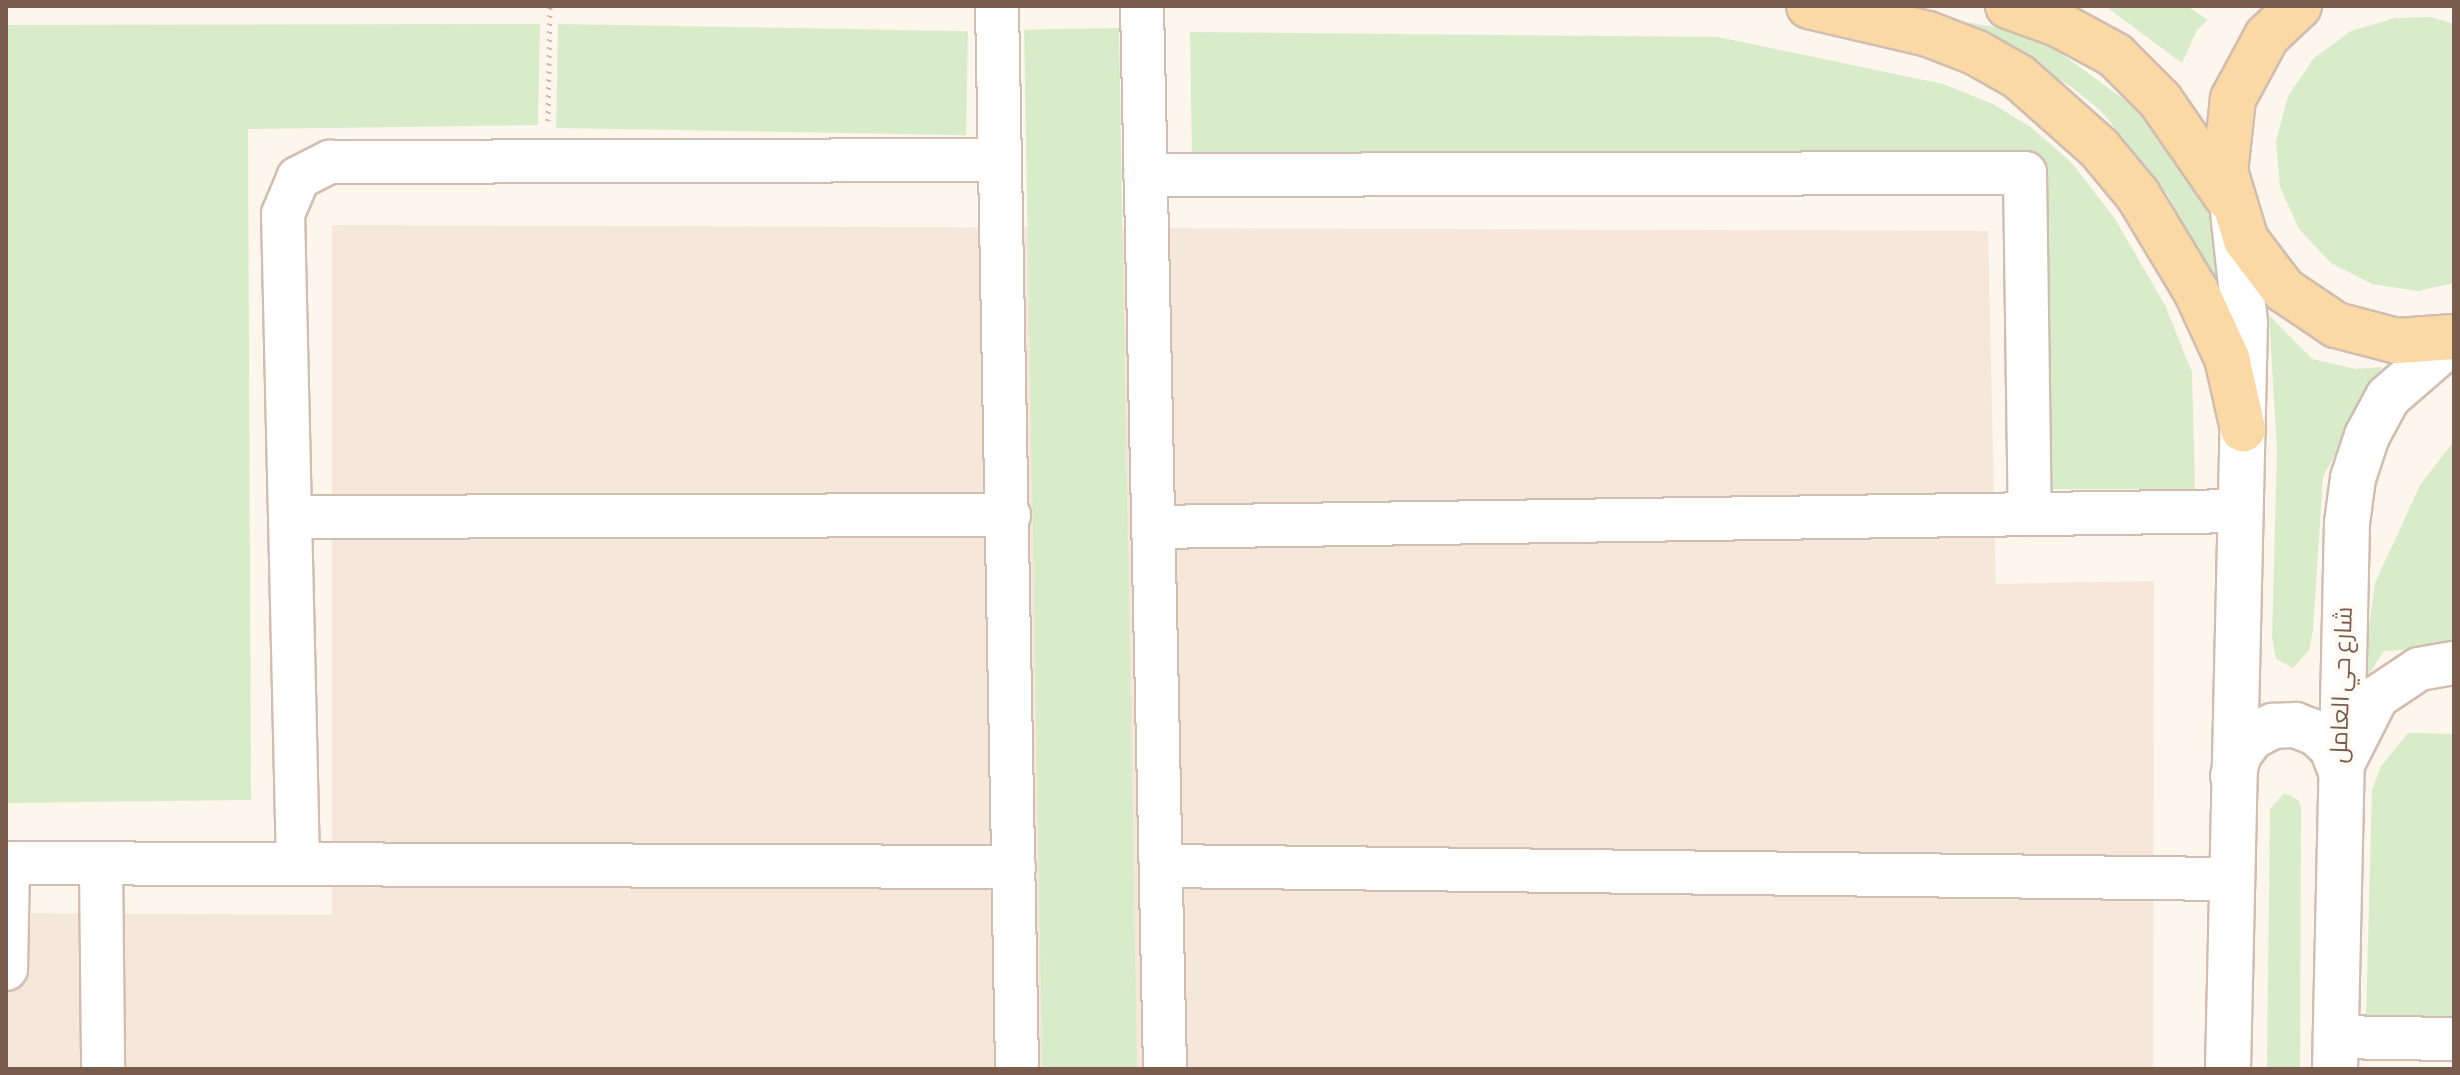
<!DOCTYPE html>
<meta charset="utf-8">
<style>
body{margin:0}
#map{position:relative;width:2460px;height:1075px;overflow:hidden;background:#fdf6ec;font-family:"Alegreya Sans",Cairo,sans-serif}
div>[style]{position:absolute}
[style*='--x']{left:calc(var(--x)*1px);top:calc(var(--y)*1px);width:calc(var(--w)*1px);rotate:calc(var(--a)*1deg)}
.residential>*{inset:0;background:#f5e8da}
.green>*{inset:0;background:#d8ecc9;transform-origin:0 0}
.path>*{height:5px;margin-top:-2.5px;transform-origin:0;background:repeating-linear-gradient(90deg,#d9b8a5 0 2px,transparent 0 8px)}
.roads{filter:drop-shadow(2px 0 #d1beb0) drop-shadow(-2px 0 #d1beb0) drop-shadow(0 2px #d1beb0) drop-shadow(0 -2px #d1beb0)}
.minor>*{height:42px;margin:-21px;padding:0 21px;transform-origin:21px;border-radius:21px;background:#fff}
.secondary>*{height:44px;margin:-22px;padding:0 22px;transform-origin:22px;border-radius:22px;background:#fff}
.primary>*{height:44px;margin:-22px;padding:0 22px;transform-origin:22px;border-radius:22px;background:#fbd9a5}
span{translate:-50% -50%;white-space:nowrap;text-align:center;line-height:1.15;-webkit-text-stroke:8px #fffaf3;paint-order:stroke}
.street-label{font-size:24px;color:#7a5c4d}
.frame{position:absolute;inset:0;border:8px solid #7a5c4d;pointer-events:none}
</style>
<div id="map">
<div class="residential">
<i style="clip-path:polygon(332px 225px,1988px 231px,1996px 584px,2154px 581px,2153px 1069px,6px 1069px,6px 913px,332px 915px)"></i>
</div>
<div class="green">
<i style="clip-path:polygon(2105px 6px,2187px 6px,2208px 20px,2197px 30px,2182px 63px)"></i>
<i style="clip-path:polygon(2431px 17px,2454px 24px,2454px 283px,2418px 291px,2372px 284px,2331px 263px,2299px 229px,2280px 187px,2276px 141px,2288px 96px,2314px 58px,2351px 31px,2395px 18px)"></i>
<i style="clip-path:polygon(1949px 19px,2011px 30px,2052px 47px,2140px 111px,2176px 152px,2216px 217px,2220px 302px,2168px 195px,2102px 112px,2069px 85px)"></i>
<i style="clip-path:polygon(540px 24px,538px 125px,248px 129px,251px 800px,6px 803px,6px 25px)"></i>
<i style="left:558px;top:24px;width:410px;height:104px;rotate:1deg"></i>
<i style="left:1119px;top:28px;width:1041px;height:95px;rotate:89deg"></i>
<i style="clip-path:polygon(1190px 32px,1718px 37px,1943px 84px,1993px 104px,2032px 128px,2072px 163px,2115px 219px,2165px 305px,2192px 372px,2195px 489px,2047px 489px,2032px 164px,1192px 162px)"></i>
<i style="clip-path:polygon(2269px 315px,2312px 359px,2356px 369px,2382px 367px,2323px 477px,2313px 630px,2309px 650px,2293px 668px,2276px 659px,2272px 637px,2277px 450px)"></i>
<i style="clip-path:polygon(2454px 441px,2454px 647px,2384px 651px,2360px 688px,2375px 583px,2420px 485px)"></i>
<i style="clip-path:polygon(2408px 733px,2454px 734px,2454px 1019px,2366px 1016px,2372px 790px,2381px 766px)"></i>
<i style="clip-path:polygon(2284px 793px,2298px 800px,2301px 808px,2300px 1069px,2267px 1069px,2270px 809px)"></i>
</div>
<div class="path">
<i style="--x:548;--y:121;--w:115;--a:-89"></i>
</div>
<div class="roads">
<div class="minor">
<i style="--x:997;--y:6;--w:1063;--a:88.92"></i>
<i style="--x:1142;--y:6;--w:1063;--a:88.76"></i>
<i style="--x:1145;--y:175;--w:880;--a:-0.13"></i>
<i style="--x:2025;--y:173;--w:341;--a:89.2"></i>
<i style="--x:292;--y:517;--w:717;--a:-0.16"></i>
<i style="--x:1153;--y:527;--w:1087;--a:-0.84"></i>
<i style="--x:2341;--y:768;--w:80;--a:-63.1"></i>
<i style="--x:2377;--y:697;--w:50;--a:-33.7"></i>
<i style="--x:2419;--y:669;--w:36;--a:-10"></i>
<i style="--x:6;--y:863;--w:1008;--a:0.23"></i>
<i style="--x:101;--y:863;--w:206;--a:89.4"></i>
<i style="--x:298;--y:864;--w:650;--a:-91.32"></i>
<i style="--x:283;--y:214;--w:39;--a:-67"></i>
<i style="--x:298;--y:178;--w:36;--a:-27"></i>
<i style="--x:330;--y:162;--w:670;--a:-0.17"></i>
<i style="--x:1161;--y:866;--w:1071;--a:0.7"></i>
<i style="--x:6;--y:969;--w:106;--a:-88.9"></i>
<i style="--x:2335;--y:1037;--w:119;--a:1"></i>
</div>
<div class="secondary">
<i style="--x:2233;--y:776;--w:23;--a:-75"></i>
<i style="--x:2239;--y:754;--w:21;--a:-53"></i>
<i style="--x:2252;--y:737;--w:24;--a:-28"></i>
<i style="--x:2273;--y:726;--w:22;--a:-3"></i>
<i style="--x:2295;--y:725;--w:22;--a:21"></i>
<i style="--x:2316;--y:733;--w:22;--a:43"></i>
<i style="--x:2332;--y:748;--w:22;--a:69"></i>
<i style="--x:2228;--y:1069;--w:747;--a:-88.7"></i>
<i style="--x:2245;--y:322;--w:111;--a:-96.2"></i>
<i style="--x:2335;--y:1069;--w:546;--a:-88.74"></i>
<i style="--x:2347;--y:523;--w:45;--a:-82.4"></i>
<i style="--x:2353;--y:478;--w:44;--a:-71.6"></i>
<i style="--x:2367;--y:436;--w:44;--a:-61.7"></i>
<i style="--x:2388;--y:397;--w:87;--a:-40.8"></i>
</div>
<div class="primary">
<i style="--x:1809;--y:6;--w:122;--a:13.2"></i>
<i style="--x:1928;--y:34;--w:50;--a:21"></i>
<i style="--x:1975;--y:52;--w:51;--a:29.6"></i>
<i style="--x:2019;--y:77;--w:107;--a:41.6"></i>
<i style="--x:2099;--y:148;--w:61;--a:50.3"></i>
<i style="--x:2138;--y:195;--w:112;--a:58.9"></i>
<i style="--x:2196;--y:291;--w:74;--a:65.2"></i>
<i style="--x:2227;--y:358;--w:73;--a:77.3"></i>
<i style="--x:2008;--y:6;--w:53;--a:19.8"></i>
<i style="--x:2058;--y:24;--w:65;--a:28.5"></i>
<i style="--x:2115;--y:55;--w:64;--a:45"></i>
<i style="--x:2160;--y:100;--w:118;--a:55.4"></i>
<i style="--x:2299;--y:6;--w:44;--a:136.8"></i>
<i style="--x:2267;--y:36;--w:72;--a:118.4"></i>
<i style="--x:2233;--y:99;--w:72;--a:96.3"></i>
<i style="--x:2225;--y:171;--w:72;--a:73.1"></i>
<i style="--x:2246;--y:240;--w:63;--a:52.8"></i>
<i style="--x:2284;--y:290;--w:63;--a:33.9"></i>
<i style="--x:2336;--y:325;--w:63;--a:14.7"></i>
<i style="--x:2397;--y:341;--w:57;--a:-4"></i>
</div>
</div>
<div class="street-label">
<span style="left:2343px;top:685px;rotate:-88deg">شارع حي العامل</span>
</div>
<div class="frame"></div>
</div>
